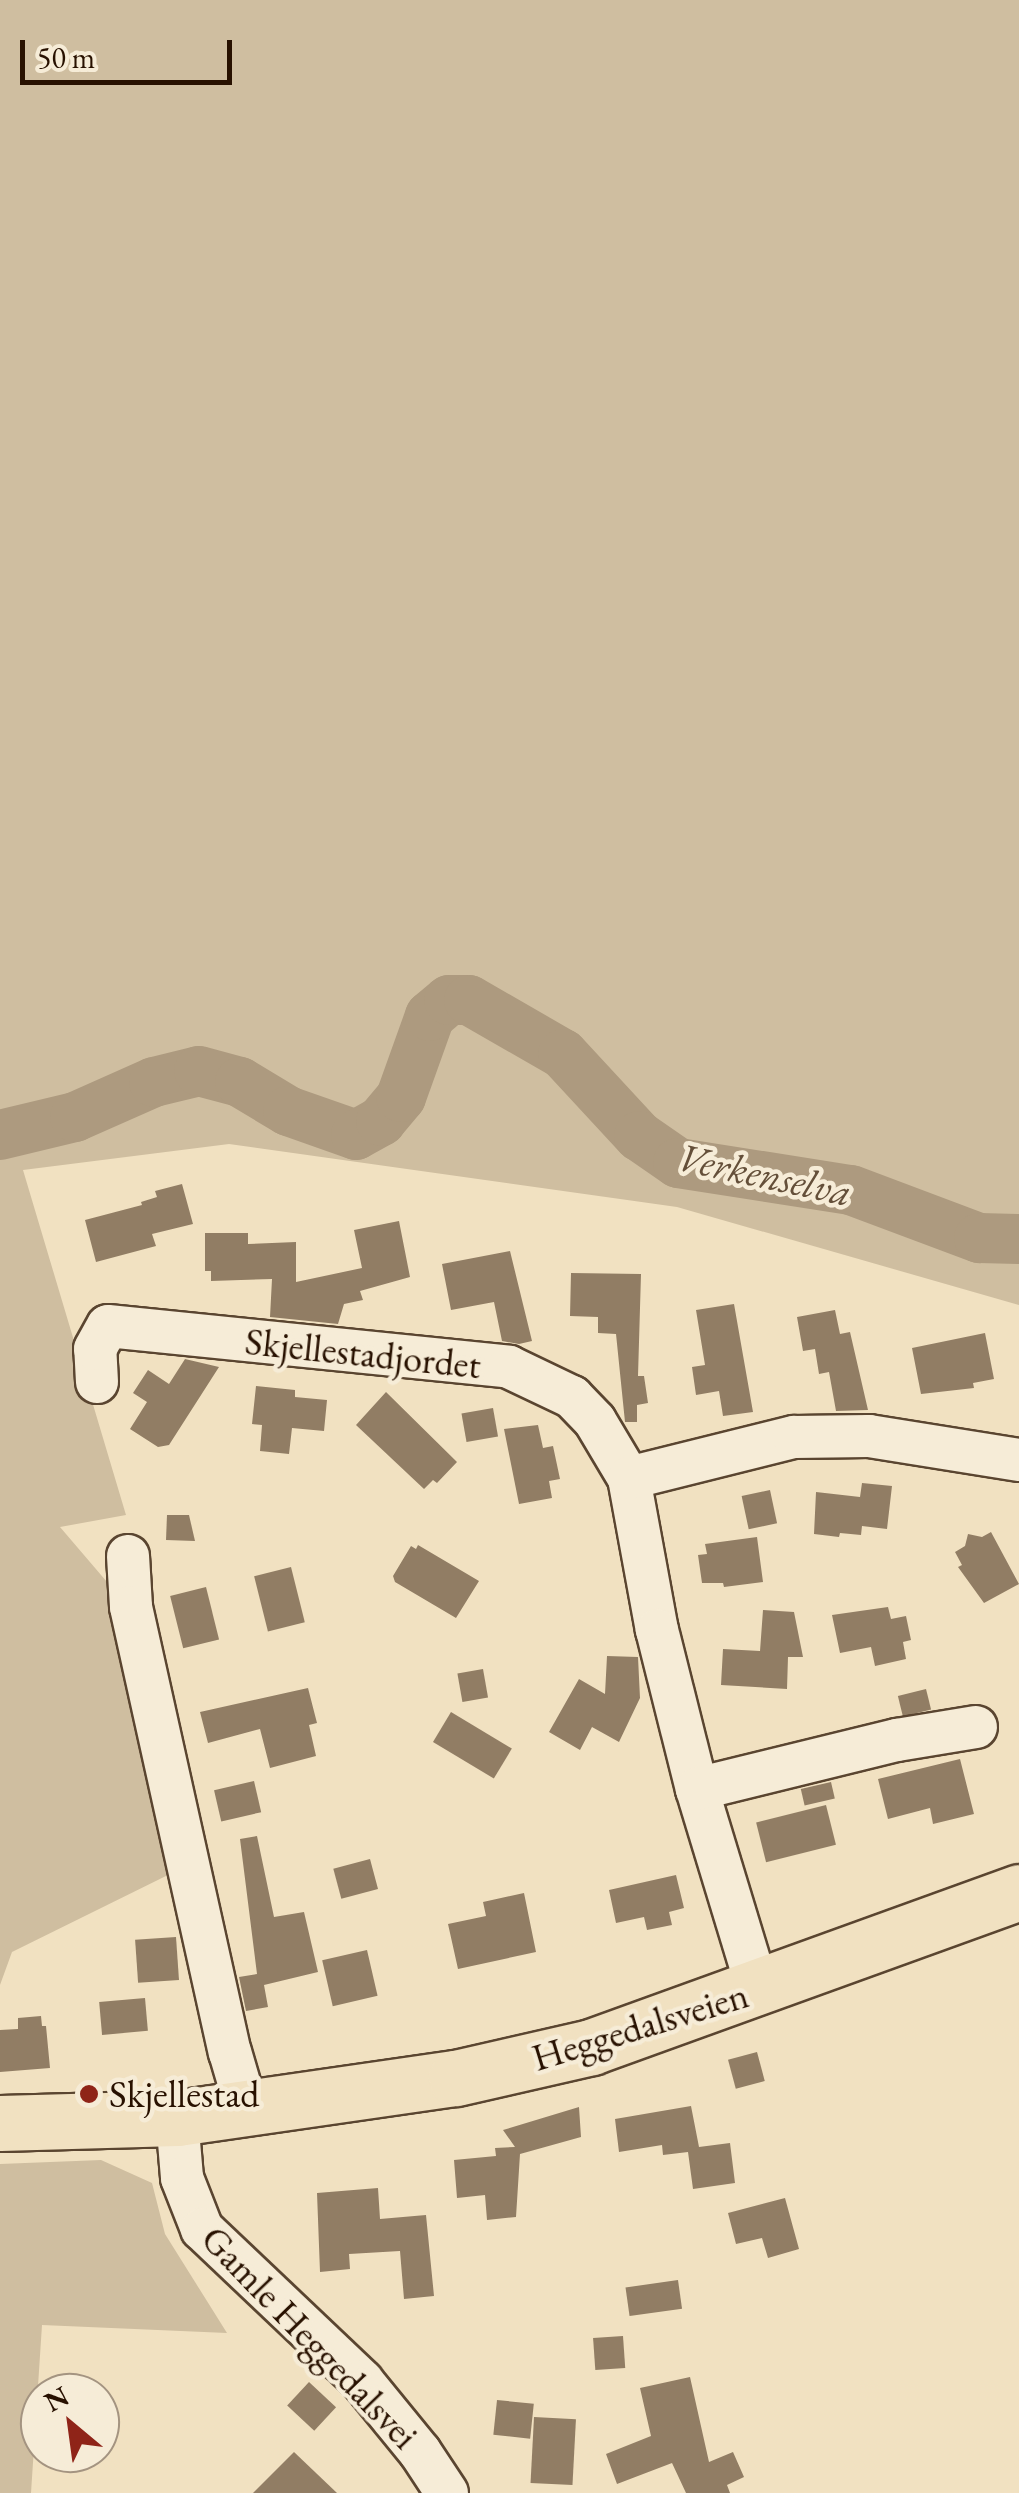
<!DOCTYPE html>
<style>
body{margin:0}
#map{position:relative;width:1019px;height:2493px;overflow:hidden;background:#f1e1c1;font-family:"EB Garamond",serif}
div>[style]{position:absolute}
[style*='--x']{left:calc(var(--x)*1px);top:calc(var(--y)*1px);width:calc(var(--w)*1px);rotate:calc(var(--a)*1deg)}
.green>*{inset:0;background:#cfbea0}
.river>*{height:50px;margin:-25px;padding:0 25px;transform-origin:25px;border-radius:25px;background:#ad9a7f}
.building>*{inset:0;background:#917d64;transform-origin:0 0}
.roads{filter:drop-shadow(2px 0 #5a4530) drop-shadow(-2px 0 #5a4530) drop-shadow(0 2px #5a4530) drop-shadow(0 -2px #5a4530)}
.minor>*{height:42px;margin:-21px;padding:0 21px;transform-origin:21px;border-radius:21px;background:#f6ecd7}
.major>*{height:55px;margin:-27.5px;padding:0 27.5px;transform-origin:27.5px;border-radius:27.5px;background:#f1e1c1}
.dots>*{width:28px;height:28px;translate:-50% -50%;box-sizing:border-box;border:5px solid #f6ecd7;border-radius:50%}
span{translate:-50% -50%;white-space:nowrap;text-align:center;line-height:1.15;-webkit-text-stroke:9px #f6ecd7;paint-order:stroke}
.street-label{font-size:38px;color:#281100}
.poi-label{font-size:38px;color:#281100}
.left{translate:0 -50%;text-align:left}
.water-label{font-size:40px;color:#644f39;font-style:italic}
.north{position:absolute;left:20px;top:2373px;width:100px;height:100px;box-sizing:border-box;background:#f6ecd7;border:2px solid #a49481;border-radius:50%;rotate:331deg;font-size:28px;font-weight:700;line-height:40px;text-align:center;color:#281100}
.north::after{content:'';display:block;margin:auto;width:35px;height:45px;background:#8f2418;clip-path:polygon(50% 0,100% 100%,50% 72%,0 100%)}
.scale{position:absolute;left:20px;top:40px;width:212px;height:45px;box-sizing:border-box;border:5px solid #281100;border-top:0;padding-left:12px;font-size:30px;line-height:35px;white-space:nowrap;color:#281100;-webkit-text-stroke:8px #f6ecd7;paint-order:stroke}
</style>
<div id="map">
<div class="green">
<i style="clip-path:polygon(0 0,1019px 0,1019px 1305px,677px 1207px,229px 1144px,23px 1170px,126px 1515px,60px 1527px,113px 1589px,170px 1874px,12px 1952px,0 1985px)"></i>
<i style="clip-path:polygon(101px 2160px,152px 2183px,165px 2234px,227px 2333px,42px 2325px,31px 2493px,0 2493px,0 2164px)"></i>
</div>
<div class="river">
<i style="--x:0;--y:1135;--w:77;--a:-13.5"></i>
<i style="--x:75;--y:1117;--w:86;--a:-23.9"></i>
<i style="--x:154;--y:1082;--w:46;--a:-13.7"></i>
<i style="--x:199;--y:1071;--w:42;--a:15"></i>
<i style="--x:240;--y:1082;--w:56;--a:31.1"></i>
<i style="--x:288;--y:1111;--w:72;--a:19.4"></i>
<i style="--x:356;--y:1135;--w:29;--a:-29"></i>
<i style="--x:381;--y:1121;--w:31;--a:-50"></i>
<i style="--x:401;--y:1097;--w:86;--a:-70.3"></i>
<i style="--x:430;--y:1016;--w:25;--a:-40"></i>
<i style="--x:449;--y:1000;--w:20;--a:0"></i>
<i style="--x:469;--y:1000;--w:108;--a:29.9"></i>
<i style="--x:563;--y:1054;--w:112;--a:47.2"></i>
<i style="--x:639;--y:1136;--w:47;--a:34.7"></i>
<i style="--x:678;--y:1163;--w:175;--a:8.9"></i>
<i style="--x:851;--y:1190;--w:137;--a:20.6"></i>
<i style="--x:979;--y:1238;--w:40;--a:1.4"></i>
</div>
<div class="building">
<i style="clip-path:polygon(182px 1184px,193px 1224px,152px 1234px,156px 1246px,96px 1262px,85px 1220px,142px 1205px,141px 1202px,157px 1197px,155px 1191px)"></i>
<i style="clip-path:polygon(399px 1221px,410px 1277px,360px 1291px,363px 1300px,344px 1304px,338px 1324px,270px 1317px,272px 1279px,211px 1281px,211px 1271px,205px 1271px,205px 1233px,248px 1233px,248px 1244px,296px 1242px,296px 1282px,362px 1268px,354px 1230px)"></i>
<i style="clip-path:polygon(510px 1251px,532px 1341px,519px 1344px,502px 1341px,494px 1302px,451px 1310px,442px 1264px)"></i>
<i style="clip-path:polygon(571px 1273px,641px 1274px,638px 1376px,644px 1376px,648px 1403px,637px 1405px,637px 1422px,625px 1422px,616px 1334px,598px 1333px,598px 1317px,570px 1316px)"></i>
<i style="clip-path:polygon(734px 1304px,753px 1412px,723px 1416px,719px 1391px,696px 1395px,692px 1367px,705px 1365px,696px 1310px)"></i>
<i style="clip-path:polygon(835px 1310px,840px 1334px,850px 1332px,868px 1410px,836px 1411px,829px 1372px,819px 1374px,815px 1349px,803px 1351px,797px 1317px)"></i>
<i style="clip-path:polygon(985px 1333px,994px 1379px,973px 1383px,974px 1388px,921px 1394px,912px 1348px)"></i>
<i style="clip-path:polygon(185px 1359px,219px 1367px,169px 1445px,158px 1447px,130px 1429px,147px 1402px,133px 1393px,148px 1370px,169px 1384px)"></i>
<i style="clip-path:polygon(256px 1386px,295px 1390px,295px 1397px,327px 1400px,324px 1431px,292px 1428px,289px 1454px,260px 1451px,262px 1425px,252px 1424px)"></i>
<i style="clip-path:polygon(386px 1392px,457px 1462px,437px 1483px,433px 1480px,424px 1489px,356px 1425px)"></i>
<i style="left:493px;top:1408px;width:29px;height:32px;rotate:80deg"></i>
<i style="clip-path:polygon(538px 1425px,543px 1448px,553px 1446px,560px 1479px,549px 1481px,552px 1498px,519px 1504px,504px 1429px)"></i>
<i style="clip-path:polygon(862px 1483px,892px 1486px,887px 1529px,862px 1526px,861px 1535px,840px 1533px,839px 1537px,814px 1534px,816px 1492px,860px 1497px)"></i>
<i style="left:770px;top:1490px;width:34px;height:29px;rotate:78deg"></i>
<i style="clip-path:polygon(167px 1515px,189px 1515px,195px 1541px,166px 1540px)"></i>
<i style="clip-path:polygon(991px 1532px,1019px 1584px,984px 1603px,958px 1567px,962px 1565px,955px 1552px,965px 1546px,968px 1534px,982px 1537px)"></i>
<i style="clip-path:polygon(757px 1537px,763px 1582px,724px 1587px,723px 1583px,702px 1583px,698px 1555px,707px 1554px,705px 1544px)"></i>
<i style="clip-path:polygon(418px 1545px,479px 1581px,456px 1618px,395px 1582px,393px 1576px,411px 1546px,416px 1549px)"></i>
<i style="left:291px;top:1567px;width:57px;height:38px;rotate:76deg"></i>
<i style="left:206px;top:1587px;width:54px;height:37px;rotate:76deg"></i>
<i style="clip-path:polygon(888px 1607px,891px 1619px,906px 1616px,911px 1640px,903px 1642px,906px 1659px,875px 1666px,871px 1647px,840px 1653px,832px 1615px)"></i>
<i style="clip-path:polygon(763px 1610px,794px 1612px,803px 1657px,788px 1657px,787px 1689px,721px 1685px,723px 1649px,760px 1651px)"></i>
<i style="clip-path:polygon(607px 1656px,638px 1657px,640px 1698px,619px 1742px,592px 1727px,580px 1750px,549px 1732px,579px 1679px,605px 1694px)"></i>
<i style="left:483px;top:1669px;width:29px;height:26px;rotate:80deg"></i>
<i style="clip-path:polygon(308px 1688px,317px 1723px,309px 1725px,316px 1756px,270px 1768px,260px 1729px,208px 1743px,200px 1712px)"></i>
<i style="left:926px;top:1689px;width:21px;height:29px;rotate:76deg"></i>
<i style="left:451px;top:1712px;width:71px;height:35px;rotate:31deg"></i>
<i style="clip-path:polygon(960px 1759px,974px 1814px,933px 1824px,930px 1808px,888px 1819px,878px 1779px)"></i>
<i style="left:254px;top:1781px;width:32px;height:41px;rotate:77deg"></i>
<i style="left:831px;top:1782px;width:17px;height:31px;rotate:77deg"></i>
<i style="left:826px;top:1805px;width:41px;height:72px;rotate:76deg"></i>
<i style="clip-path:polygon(257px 1836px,274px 1917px,304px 1912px,318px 1972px,264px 1985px,268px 2007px,246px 2011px,239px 1977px,257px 1974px,240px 1839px)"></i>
<i style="left:370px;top:1859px;width:31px;height:38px;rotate:75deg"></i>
<i style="clip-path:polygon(676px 1875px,684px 1908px,669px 1912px,672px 1925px,647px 1930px,644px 1917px,616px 1923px,609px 1890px)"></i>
<i style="clip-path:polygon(524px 1893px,536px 1952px,458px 1969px,448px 1924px,486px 1916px,483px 1902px)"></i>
<i style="left:176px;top:1937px;width:43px;height:41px;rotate:86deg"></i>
<i style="left:367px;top:1950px;width:47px;height:46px;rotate:77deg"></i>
<i style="left:145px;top:1998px;width:33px;height:46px;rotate:85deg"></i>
<i style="clip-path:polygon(41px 2016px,42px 2026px,46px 2026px,50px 2068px,0 2072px,0 2030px,18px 2029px,18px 2018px)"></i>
<i style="left:757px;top:2052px;width:30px;height:30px;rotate:75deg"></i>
<i style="clip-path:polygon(691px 2106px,699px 2147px,730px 2143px,735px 2183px,693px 2189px,688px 2152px,663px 2155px,662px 2145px,619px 2152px,615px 2119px)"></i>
<i style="clip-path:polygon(579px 2107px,581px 2137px,520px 2154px,516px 2217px,487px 2220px,485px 2195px,457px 2198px,454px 2160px,496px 2156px,495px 2148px,515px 2147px,503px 2130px)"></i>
<i style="clip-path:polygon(378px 2188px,380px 2219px,426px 2215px,434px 2296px,404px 2299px,400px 2251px,349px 2254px,350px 2269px,320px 2272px,317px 2193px)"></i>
<i style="clip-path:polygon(785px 2198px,799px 2249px,768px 2258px,762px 2238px,736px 2244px,728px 2213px)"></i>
<i style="left:678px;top:2280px;width:29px;height:53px;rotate:82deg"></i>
<i style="left:623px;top:2336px;width:32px;height:30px;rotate:86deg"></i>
<i style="clip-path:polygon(690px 2377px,709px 2462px,733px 2452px,744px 2477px,727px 2485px,730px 2493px,686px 2493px,672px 2463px,617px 2484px,606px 2454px,651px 2436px,640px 2388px)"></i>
<i style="left:309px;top:2382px;width:37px;height:32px;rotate:43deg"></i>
<i style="left:497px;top:2400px;width:37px;height:35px;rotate:6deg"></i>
<i style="left:534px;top:2417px;width:42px;height:66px;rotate:3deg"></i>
<i style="clip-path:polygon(294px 2452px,337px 2493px,253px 2493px)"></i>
</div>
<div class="roads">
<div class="minor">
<i style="--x:97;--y:1382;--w:33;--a:-93"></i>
<i style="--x:95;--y:1349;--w:26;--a:-61"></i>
<i style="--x:108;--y:1326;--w:403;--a:5.8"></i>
<i style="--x:509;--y:1367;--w:70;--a:25.5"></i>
<i style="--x:572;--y:1397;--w:33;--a:46"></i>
<i style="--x:595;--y:1421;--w:66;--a:59.2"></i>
<i style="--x:629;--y:1478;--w:155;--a:79.6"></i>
<i style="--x:657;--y:1630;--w:164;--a:75.9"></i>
<i style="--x:697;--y:1789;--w:210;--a:73.1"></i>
<i style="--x:629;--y:1478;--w:170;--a:-14"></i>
<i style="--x:794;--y:1437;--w:75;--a:-0.8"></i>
<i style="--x:869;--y:1436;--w:152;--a:9.1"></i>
<i style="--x:128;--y:1556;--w:51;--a:86.6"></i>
<i style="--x:131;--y:1607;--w:456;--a:77.5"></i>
<i style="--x:230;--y:2052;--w:60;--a:73.7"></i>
<i style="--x:697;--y:1789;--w:206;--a:-13.8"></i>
<i style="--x:897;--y:1740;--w:80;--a:-9.3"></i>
<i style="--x:177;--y:2118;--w:60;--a:85.2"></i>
<i style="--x:182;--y:2178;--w:55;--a:68.6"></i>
<i style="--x:202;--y:2229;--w:221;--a:43.5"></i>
<i style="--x:362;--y:2381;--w:92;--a:50.8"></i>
<i style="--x:420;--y:2452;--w:49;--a:56.6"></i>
</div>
<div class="major">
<i style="--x:0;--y:2123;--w:177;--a:-1.6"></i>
<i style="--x:177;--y:2118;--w:282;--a:-8.2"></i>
<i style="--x:456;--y:2078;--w:139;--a:-12.9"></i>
<i style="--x:591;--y:2047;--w:455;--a:-19.9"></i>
</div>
</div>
<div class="dots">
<i style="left:89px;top:2094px;background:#8f2418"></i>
</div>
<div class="street-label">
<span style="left:363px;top:1353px;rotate:6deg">Skjellestadjordet</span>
<span style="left:640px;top:2026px;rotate:-17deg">Heggedalsveien</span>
<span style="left:310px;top:2337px;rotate:46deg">Gamle Heggedalsvei</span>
</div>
<div class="poi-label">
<span class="left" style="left:109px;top:2094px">Skjellestad</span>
</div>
<div class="water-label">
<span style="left:765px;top:1174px;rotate:12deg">Verkenselva</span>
</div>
<div class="north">N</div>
<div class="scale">50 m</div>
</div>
